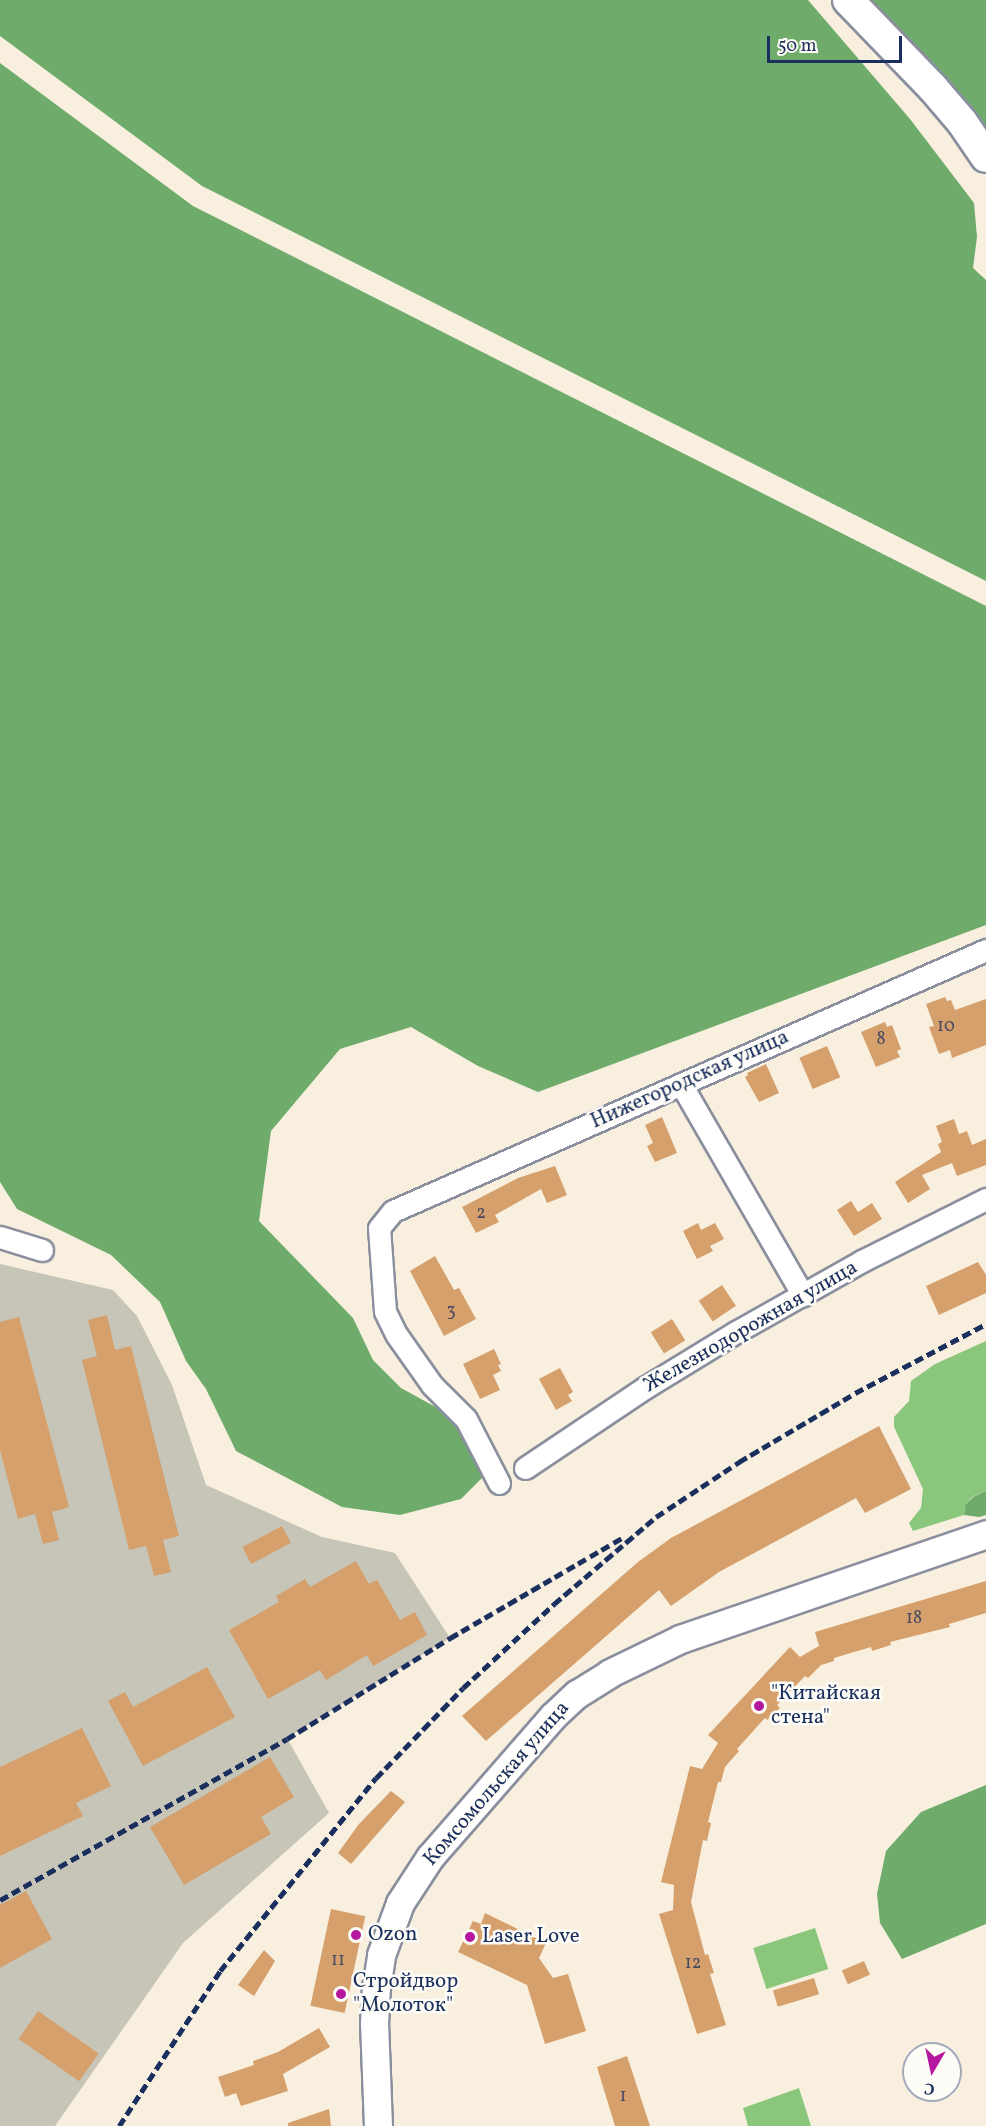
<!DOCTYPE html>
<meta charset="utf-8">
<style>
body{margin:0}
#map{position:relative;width:986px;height:2126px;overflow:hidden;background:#f8efde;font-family:Vollkorn,serif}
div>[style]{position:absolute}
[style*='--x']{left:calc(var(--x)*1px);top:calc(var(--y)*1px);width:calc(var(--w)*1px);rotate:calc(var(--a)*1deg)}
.industrial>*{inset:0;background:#c6c5b8}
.green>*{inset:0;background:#8ac77d;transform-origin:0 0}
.forest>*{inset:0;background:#6fac6c}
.building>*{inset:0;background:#d5a06b;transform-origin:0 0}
.roads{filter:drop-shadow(2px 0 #8a8f9e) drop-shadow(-2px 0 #8a8f9e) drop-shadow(0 2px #8a8f9e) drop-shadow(0 -2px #8a8f9e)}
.minor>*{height:21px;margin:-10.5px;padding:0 10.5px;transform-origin:10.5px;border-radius:10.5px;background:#fff}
.tertiary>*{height:27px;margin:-13.5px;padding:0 13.5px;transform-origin:13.5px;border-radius:13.5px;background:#fff}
.secondary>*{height:30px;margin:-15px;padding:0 15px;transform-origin:15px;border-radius:15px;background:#fff}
.rail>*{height:4.5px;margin-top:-2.25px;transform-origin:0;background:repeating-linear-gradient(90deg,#1b2f5e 0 9px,transparent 0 13.5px)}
.dots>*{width:16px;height:16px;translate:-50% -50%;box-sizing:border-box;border:3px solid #fdfcf7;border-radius:50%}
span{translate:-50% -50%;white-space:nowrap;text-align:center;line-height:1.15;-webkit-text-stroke:5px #fdfcf7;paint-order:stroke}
.number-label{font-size:18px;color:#4a4b61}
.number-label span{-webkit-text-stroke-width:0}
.street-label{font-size:21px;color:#1b2f5e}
.poi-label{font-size:21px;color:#1b2f5e}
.left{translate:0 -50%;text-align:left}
.north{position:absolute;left:902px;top:2042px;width:60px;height:60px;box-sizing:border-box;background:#fdfcf7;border:2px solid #a3aaba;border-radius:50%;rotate:189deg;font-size:16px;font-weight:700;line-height:24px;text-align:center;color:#1b2f5e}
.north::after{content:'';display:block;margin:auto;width:21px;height:27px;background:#b5179e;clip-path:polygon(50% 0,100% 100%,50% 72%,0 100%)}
.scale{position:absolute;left:767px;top:36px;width:135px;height:27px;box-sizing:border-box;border:3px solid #1b2f5e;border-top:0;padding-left:8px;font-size:18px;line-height:21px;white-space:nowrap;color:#1b2f5e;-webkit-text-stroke:4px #fdfcf7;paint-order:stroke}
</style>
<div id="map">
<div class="industrial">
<i style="clip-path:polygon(0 1264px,113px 1290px,137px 1316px,172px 1385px,206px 1485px,322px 1537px,395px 1553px,450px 1638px,287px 1738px,329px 1813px,183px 1943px,55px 2126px,0 2126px)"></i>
</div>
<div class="green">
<i style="clip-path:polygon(986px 1341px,986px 1491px,972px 1497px,965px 1505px,964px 1515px,913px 1531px,909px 1523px,921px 1508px,923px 1489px,894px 1427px,894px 1417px,909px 1401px,911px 1381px,935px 1364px)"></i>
<i style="left:815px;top:1928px;width:43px;height:65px;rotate:72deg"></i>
<i style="clip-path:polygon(799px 2088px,811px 2126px,748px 2126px,743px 2108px)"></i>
</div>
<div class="forest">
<i style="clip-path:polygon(0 0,808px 0,910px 119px,974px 203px,977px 237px,973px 268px,986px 280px,986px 581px,202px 186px,0 36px)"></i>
<i style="clip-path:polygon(869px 0,986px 0,986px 140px,963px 106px)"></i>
<i style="clip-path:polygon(0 63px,193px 206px,986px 606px,986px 925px,538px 1092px,478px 1066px,411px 1027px,340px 1049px,271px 1131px,259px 1221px,353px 1318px,373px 1360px,401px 1388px,452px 1416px,486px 1474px,461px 1499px,400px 1515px,342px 1507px,236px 1451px,206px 1389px,186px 1361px,160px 1302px,111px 1255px,17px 1209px,0 1182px)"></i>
<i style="clip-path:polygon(986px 1491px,986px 1515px,979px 1517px,964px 1515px,965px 1505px,973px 1497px)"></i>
<i style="clip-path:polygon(986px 1785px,986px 1924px,902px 1959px,880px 1923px,877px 1894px,886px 1851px,921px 1812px)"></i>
</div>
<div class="building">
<i style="clip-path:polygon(945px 997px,947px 1001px,951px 1000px,955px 1010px,986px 999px,986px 1045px,952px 1058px,950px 1050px,939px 1054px,929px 1027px,934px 1026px,926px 1004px)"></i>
<i style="clip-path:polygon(885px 1022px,887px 1027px,892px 1025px,901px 1049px,897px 1051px,900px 1057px,876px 1067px,861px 1032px)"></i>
<i style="left:827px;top:1046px;width:34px;height:30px;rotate:67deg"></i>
<i style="clip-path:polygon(766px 1064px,779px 1093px,759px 1102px,745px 1077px,748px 1075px,747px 1073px)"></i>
<i style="clip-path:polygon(662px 1117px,677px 1153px,655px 1162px,647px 1146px,653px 1143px,645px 1125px)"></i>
<i style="clip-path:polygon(954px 1119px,959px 1134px,967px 1131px,972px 1145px,986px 1139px,986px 1165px,957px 1176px,952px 1163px,922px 1175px,930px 1189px,908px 1203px,895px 1182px,941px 1152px,938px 1144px,942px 1142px,936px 1126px)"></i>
<i style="clip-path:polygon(555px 1166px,567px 1195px,547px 1203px,541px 1189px,495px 1215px,499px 1222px,476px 1233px,462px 1207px,518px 1178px)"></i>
<i style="clip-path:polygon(851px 1201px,858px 1212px,872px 1203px,882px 1219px,854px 1236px,837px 1210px)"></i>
<i style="clip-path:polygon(698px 1223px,701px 1230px,715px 1223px,724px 1239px,710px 1246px,713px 1251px,697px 1259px,683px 1231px)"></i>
<i style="clip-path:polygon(435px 1256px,454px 1290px,459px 1288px,476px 1319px,444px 1336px,410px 1271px)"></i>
<i style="clip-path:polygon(978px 1262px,986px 1275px,986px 1293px,939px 1315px,926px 1286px)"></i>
<i style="left:722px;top:1285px;width:25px;height:28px;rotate:56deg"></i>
<i style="clip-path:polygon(107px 1315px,115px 1350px,131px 1346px,179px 1536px,163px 1540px,171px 1572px,154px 1576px,146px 1546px,129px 1550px,82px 1360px,97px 1356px,88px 1320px)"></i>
<i style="clip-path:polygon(19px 1317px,69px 1507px,52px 1512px,59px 1540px,43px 1544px,35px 1514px,18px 1519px,0 1450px,0 1322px)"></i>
<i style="left:672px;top:1319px;width:25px;height:25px;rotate:58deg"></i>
<i style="clip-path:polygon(494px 1349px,501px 1364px,498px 1365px,501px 1371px,493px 1375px,500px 1390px,480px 1399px,463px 1364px)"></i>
<i style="clip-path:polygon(560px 1368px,573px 1392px,568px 1395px,572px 1401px,556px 1410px,539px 1379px)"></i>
<i style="clip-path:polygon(879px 1426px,911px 1489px,865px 1513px,856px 1498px,719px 1572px,671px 1606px,659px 1590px,486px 1741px,462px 1716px,638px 1562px,671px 1538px)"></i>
<i style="left:282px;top:1526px;width:19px;height:45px;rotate:62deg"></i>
<i style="clip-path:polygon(356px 1561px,369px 1584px,377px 1580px,400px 1620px,415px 1612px,427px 1635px,373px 1666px,367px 1655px,326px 1680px,320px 1670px,268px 1699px,229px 1630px,279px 1602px,276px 1596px,305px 1579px,310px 1587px)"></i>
<i style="clip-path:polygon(986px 1581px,986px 1613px,949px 1624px,950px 1627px,890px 1642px,891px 1645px,872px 1651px,871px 1647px,834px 1658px,834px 1661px,821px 1665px,808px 1678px,805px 1676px,777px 1705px,780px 1708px,767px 1720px,765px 1718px,737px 1749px,739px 1751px,725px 1767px,721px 1782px,718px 1782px,708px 1822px,711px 1823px,707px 1841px,703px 1840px,691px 1902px,705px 1955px,708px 1954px,714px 1973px,710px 1974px,726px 2025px,697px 2034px,659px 1914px,673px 1910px,674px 1885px,661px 1882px,690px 1766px,702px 1769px,718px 1743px,708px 1735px,790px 1647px,800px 1657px,819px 1646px,815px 1632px)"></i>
<i style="clip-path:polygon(207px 1667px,235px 1717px,143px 1766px,108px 1701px,125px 1692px,133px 1707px)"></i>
<i style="clip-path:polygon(82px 1728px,111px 1786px,76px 1803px,83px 1816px,0 1856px,0 1767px)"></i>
<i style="clip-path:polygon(270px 1757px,294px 1797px,261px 1817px,271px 1834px,184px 1885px,150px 1827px)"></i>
<i style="clip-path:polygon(391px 1791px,405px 1802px,351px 1864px,338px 1853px,359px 1824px)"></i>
<i style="clip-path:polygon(26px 1891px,52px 1939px,0 1968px,0 1905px)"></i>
<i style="left:331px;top:1909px;width:35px;height:99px;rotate:12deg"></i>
<i style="clip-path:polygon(485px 1913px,546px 1943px,539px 1958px,553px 1978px,568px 1974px,586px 2031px,545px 2044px,527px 1985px,458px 1952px,473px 1921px,481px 1924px)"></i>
<i style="clip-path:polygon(264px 1950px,275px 1961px,254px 1996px,238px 1985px)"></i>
<i style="left:864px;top:1961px;width:15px;height:24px;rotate:67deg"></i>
<i style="left:814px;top:1978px;width:17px;height:43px;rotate:73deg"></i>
<i style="left:38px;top:2011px;width:74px;height:34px;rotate:35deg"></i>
<i style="clip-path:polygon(319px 2028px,330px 2047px,283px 2074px,288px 2091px,241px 2106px,236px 2093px,225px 2097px,218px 2077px,254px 2065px,253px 2061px,278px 2052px)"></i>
<i style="clip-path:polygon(627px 2056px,650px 2126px,615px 2126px,597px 2067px)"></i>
<i style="clip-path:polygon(329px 2109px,331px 2126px,288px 2126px,288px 2123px)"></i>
</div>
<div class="roads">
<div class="minor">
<i style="--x:681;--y:1084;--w:244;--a:60"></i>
<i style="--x:0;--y:1237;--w:44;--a:17.2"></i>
<i style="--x:525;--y:1468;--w:146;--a:-33.8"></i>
<i style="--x:646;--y:1387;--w:105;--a:-31.4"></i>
<i style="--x:736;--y:1332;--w:145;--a:-29.4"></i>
<i style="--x:862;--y:1261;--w:139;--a:-26.6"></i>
<i style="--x:499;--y:1483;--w:72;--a:-117.3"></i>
<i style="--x:466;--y:1419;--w:48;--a:-135"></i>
<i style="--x:432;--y:1385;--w:62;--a:-125.2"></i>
<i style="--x:396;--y:1334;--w:25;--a:-116"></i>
<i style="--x:385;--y:1311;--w:83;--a:-94.1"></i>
<i style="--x:379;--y:1228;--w:22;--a:-51"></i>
<i style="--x:393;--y:1211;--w:648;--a:-23.76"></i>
</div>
<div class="tertiary">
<i style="--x:378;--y:2126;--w:102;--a:-92.2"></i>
<i style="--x:374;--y:2024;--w:36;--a:-87"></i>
<i style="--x:376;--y:1988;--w:33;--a:-81"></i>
<i style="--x:381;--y:1955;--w:55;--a:-69.9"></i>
<i style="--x:400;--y:1903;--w:55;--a:-56.9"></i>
<i style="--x:430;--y:1857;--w:187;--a:-48.9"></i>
<i style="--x:553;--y:1716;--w:33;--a:-43"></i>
<i style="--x:577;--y:1694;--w:39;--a:-32"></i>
<i style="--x:610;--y:1673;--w:78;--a:-25.9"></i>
<i style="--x:680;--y:1639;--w:324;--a:-18.9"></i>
</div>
<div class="secondary">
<i style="--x:848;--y:0;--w:122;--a:46"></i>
<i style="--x:933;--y:88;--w:45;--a:49.5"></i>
<i style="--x:962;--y:122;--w:42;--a:55.6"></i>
</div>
</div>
<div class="rail">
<i style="--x:0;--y:1900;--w:329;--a:-29.3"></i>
<i style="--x:287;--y:1739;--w:192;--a:-31.8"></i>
<i style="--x:450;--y:1638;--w:199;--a:-30.2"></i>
<i style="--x:119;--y:2126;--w:185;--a:-56.9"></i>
<i style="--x:220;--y:1971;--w:248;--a:-51.1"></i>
<i style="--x:376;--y:1778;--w:125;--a:-46"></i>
<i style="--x:463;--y:1688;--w:124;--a:-42.7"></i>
<i style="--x:554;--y:1604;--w:134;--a:-40.5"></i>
<i style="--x:656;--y:1517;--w:100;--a:-33.5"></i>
<i style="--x:739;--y:1462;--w:135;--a:-30.7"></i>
<i style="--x:855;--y:1393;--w:148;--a:-27.8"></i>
</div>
<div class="dots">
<i style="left:759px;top:1706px;background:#b5179e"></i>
<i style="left:356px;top:1935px;background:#b5179e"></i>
<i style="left:470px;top:1937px;background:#b5179e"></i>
<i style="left:341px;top:1994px;background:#b5179e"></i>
</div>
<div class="number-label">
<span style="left:946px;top:1027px">10</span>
<span style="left:881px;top:1040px">8</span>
<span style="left:481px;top:1214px">2</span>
<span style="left:451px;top:1312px">3</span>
<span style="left:914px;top:1619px">18</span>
<span style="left:338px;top:1961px">11</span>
<span style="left:693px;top:1964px">12</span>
<span style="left:623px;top:2097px">1</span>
</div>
<div class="street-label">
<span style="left:690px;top:1080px;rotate:-24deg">Нижегородская улица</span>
<span style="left:751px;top:1327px;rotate:-30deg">Железнодорожная улица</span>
<span style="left:497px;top:1784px;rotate:-49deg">Комсомольская улица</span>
</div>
<div class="poi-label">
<span class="left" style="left:771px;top:1706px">"Китайская<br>стена"</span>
<span class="left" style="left:368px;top:1935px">Ozon</span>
<span class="left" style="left:482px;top:1937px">Laser Love</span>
<span class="left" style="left:353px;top:1994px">Стройдвор<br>"Молоток"</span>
</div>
<div class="north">С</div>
<div class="scale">50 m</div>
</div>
